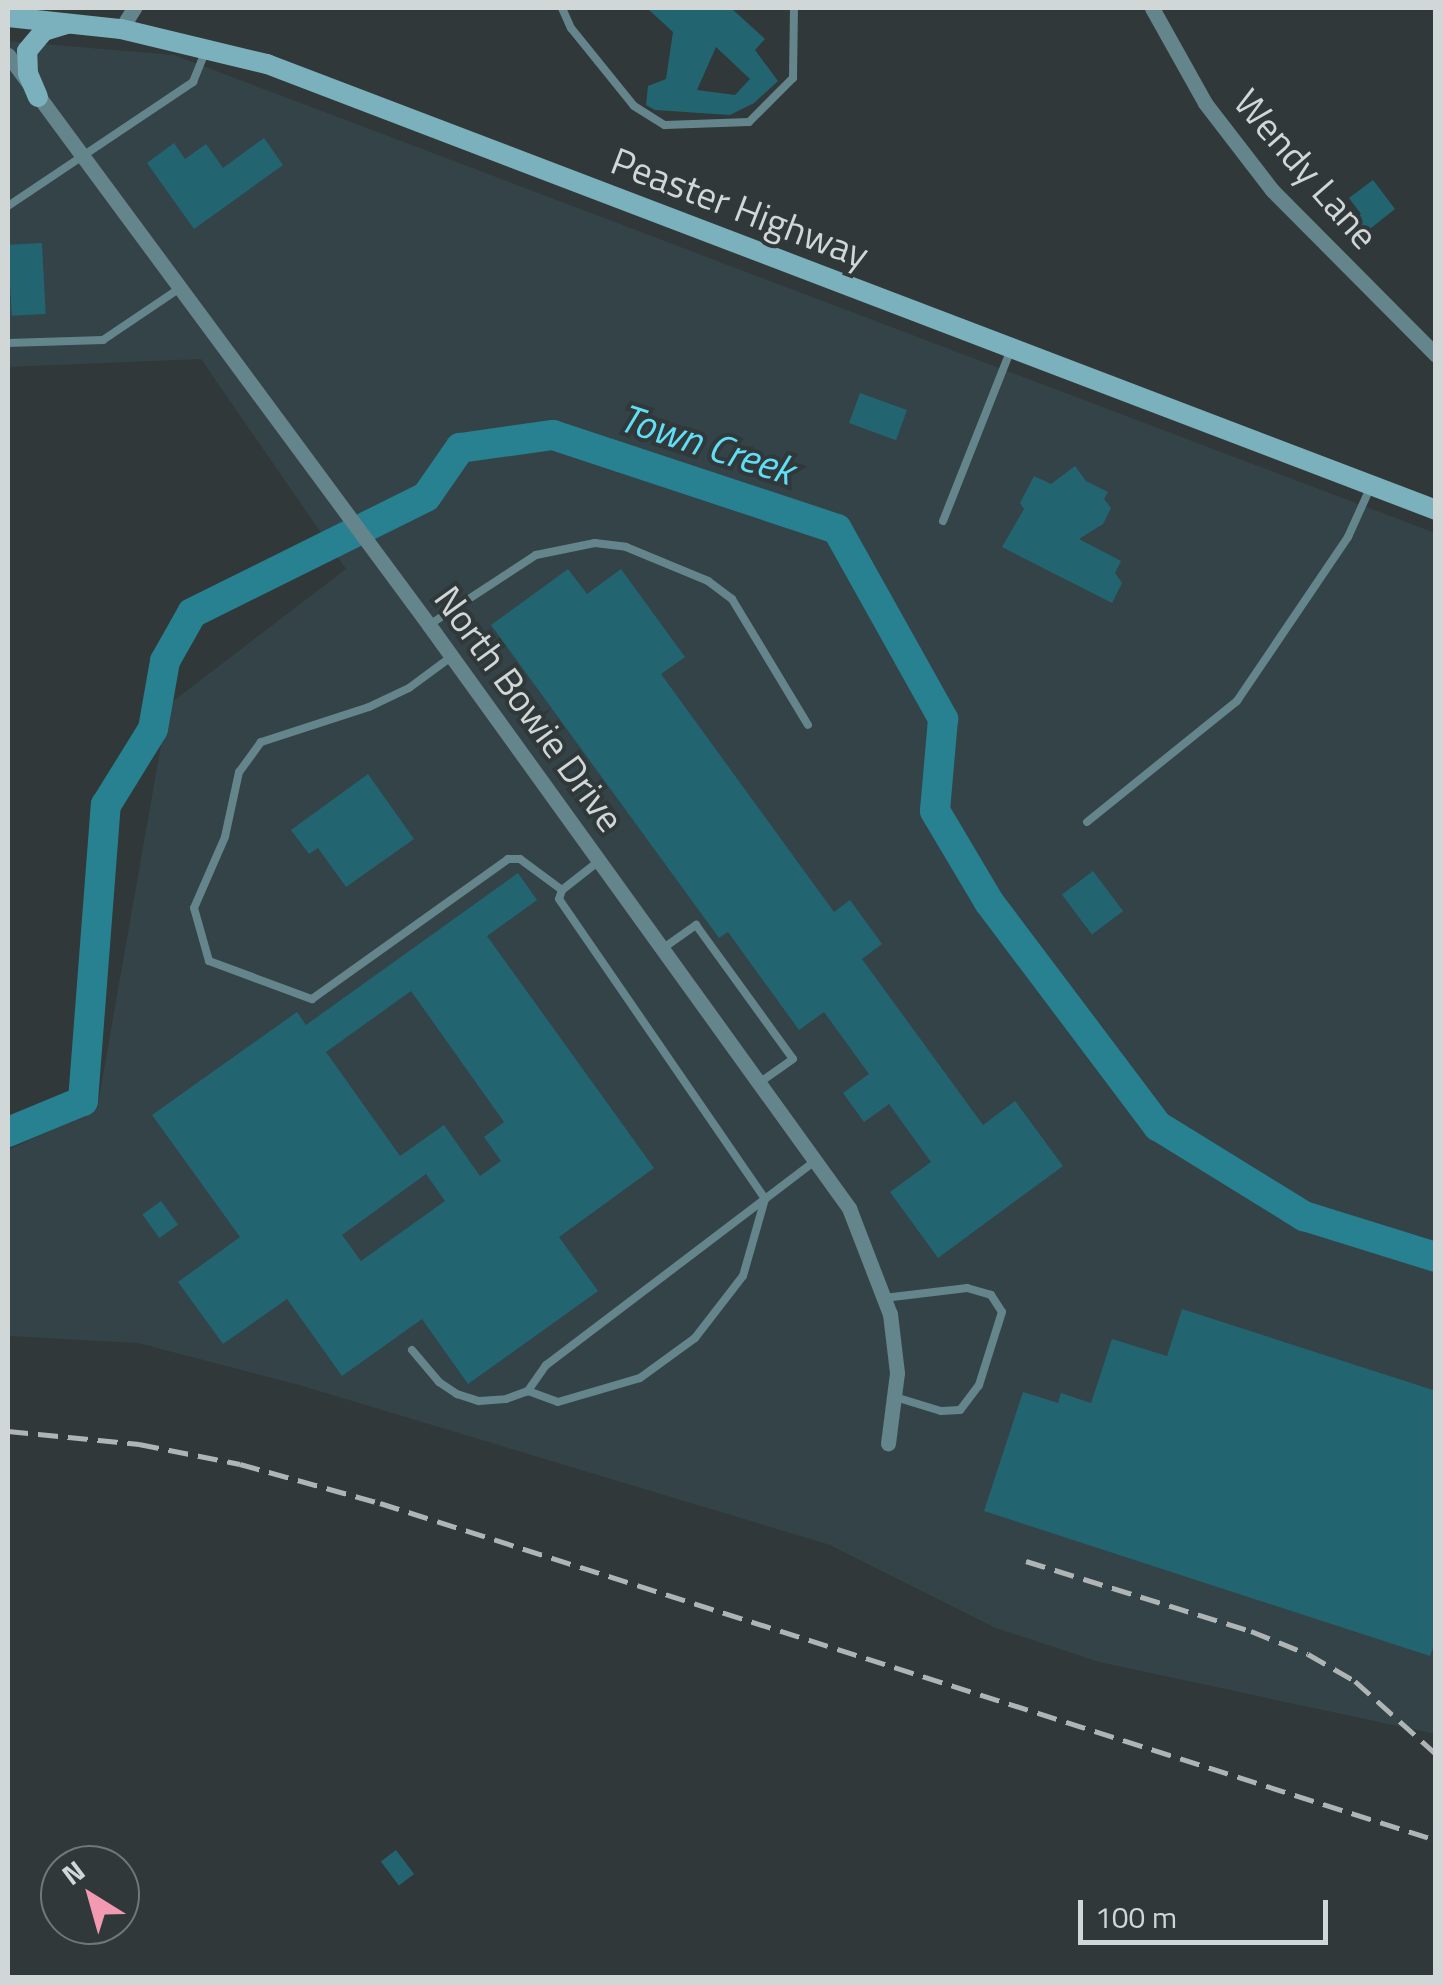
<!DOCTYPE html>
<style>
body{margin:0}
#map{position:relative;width:1443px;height:1985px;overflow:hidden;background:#303839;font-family:"Titillium Web",sans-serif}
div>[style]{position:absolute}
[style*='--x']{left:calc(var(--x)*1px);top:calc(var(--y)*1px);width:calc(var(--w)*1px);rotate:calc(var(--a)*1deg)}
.built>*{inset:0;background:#334347}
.river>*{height:30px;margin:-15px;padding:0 15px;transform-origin:15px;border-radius:15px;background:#278191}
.building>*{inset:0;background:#226571;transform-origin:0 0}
.service>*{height:8px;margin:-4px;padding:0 4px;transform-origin:4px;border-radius:4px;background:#64858b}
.minor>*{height:15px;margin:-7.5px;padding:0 7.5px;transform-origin:7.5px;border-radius:7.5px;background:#64858b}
.secondary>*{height:20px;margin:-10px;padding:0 10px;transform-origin:10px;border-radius:10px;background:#7bb1bc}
.rail>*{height:5px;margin-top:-2.5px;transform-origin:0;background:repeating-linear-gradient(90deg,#afb4b5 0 20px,transparent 0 30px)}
span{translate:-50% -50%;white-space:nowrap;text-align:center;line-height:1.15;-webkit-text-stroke:8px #303839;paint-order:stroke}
.street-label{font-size:38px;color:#d1d6d7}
.water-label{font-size:40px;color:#60def5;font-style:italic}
.frame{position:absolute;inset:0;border:10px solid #d1d6d7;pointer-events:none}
.north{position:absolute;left:40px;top:1845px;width:100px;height:100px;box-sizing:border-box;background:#303839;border:2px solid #707778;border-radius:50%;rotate:323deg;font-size:28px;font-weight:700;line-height:40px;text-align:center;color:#d1d6d7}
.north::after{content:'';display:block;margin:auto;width:35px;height:45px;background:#f19ab2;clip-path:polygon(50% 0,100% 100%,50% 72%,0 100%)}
.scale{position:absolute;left:1078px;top:1900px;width:250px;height:45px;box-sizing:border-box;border:5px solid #d1d6d7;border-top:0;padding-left:12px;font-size:30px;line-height:35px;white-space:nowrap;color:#d1d6d7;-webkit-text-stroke:8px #303839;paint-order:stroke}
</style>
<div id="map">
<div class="built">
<i style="clip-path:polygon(8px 41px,174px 55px,1435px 533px,1435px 1734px,1099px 1662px,996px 1628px,830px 1545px,299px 1385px,138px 1343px,8px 1336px,8px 1150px,97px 1109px,168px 705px,346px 569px,201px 359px,8px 367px)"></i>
</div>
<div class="river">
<i style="--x:8;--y:1132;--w:81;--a:-22.5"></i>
<i style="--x:83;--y:1101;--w:297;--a:-85.6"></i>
<i style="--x:106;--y:805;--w:89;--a:-58.3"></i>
<i style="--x:153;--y:729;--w:69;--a:-80"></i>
<i style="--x:165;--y:661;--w:55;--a:-60.6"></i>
<i style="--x:192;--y:613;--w:261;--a:-26.4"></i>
<i style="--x:426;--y:497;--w:60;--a:-55.2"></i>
<i style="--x:460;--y:448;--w:94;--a:-8"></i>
<i style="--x:553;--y:435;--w:299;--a:18.3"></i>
<i style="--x:837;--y:529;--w:218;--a:60.8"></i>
<i style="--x:943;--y:719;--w:92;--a:95"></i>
<i style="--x:935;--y:811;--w:106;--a:59.3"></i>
<i style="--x:989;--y:902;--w:281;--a:53"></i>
<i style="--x:1158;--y:1126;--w:172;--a:31.7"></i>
<i style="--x:1304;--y:1216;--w:138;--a:17.3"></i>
</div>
<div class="building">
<i style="clip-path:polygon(evenodd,647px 8px,731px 8px,765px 39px,755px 50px,778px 81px,754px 103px,730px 115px,655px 110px,646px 105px,648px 86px,666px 79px,673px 32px,647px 8px,716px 47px,750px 79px,735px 95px,697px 90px,716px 47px)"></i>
<i style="clip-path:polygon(264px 138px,283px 165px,194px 229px,147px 163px,174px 143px,185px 159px,206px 144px,223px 168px)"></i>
<i style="clip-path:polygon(1373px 180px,1395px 209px,1366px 232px,1355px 218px,1361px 214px,1349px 198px)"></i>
<i style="left:42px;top:243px;width:71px;height:34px;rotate:87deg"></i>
<i style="left:860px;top:393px;width:50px;height:32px;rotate:20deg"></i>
<i style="clip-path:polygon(1075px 466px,1086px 481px,1108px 492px,1104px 499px,1111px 508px,1103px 524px,1079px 539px,1121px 561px,1115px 573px,1122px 583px,1112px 603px,1002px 547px,1024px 509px,1020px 503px,1034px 476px,1051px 484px)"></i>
<i style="clip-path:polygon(568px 569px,587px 594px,621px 569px,685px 657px,661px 674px,834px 912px,850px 900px,882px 944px,862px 959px,983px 1125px,1015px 1101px,1063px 1166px,938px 1258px,890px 1192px,931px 1162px,889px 1104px,864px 1122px,843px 1093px,869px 1074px,824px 1012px,799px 1030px,728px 932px,719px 938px,491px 625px)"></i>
<i style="clip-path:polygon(368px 774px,414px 839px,346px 887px,318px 848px,309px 854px,291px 830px)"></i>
<i style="left:1093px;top:871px;width:50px;height:39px;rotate:53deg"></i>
<i style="clip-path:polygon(evenodd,518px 873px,537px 900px,487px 936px,654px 1168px,559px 1237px,598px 1291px,468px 1384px,422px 1319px,342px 1376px,287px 1299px,223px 1344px,178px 1282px,240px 1237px,152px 1115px,297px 1012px,306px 1025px,518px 873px,411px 991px,504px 1122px,484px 1137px,501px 1161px,480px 1176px,444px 1125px,400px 1156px,326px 1052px,411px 991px,518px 873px,426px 1174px,445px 1201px,361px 1261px,342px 1235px,426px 1174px)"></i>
<i style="left:161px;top:1201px;width:29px;height:23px;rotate:54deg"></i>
<i style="clip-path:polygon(1182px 1309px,1436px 1391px,1436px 1640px,1430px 1656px,984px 1511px,1023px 1392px,1058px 1403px,1061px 1393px,1091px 1403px,1112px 1339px,1167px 1356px)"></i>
<i style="left:396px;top:1850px;width:30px;height:19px;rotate:53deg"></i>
</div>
<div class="service">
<i style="--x:562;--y:8;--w:22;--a:66"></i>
<i style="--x:571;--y:28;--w:100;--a:51.1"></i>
<i style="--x:634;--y:106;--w:36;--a:32"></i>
<i style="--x:665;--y:125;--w:84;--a:-2"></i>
<i style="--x:749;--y:122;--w:62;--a:-45"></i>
<i style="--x:793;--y:78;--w:70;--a:-89.2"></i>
<i style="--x:8;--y:206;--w:223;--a:-33.8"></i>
<i style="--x:193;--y:82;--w:35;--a:-68"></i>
<i style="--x:8;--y:343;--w:95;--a:-1.8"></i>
<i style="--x:103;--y:340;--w:93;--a:-34"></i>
<i style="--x:943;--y:521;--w:185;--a:-68.4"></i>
<i style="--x:429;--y:625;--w:128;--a:-33.2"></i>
<i style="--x:536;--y:555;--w:60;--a:-11.5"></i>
<i style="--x:595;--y:543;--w:31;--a:7"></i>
<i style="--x:626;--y:547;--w:89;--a:22.5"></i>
<i style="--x:708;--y:581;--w:30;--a:37"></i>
<i style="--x:732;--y:599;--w:147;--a:58.9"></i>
<i style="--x:451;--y:657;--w:52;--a:143.6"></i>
<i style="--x:409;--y:688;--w:44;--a:154.6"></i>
<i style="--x:369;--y:707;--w:114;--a:162"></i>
<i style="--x:261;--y:742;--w:37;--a:126"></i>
<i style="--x:239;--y:772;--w:66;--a:102.2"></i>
<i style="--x:225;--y:837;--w:77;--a:113.6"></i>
<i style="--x:194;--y:908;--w:55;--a:74.2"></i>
<i style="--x:209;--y:961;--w:110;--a:20.3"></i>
<i style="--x:312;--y:999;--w:241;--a:-35.5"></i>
<i style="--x:508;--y:859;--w:12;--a:0"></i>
<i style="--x:520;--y:859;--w:52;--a:36.4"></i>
<i style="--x:1087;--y:822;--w:193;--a:-38.9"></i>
<i style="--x:1237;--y:701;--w:198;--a:-55.9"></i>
<i style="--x:1348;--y:537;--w:56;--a:-65.7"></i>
<i style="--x:599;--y:861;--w:47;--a:141.9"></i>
<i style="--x:562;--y:890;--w:9;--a:108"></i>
<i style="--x:559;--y:899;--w:364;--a:55.5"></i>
<i style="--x:765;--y:1199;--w:275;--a:142.8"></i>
<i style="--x:546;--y:1365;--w:32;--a:125"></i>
<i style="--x:528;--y:1391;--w:32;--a:20"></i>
<i style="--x:558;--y:1402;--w:85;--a:-16.3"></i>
<i style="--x:640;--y:1378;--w:68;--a:-36"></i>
<i style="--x:695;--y:1338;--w:78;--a:-52.3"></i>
<i style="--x:743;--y:1276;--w:80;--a:-74.1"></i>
<i style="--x:765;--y:1199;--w:63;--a:-37.2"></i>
<i style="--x:662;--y:949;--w:42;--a:-35.2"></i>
<i style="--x:696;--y:925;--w:165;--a:54.1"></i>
<i style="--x:793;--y:1059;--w:42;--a:144.8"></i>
<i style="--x:884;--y:1298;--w:84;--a:-6.9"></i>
<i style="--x:967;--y:1288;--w:25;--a:16"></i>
<i style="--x:991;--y:1295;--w:20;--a:57"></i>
<i style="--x:1002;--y:1312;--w:77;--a:107.5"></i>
<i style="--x:979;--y:1385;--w:31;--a:127"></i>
<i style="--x:960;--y:1410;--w:19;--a:177"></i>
<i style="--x:941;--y:1411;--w:48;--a:-163.1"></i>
<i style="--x:412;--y:1350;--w:42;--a:49.8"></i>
<i style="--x:439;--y:1382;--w:22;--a:34"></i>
<i style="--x:457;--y:1394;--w:23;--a:18"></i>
<i style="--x:479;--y:1401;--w:27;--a:-4"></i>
<i style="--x:506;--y:1399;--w:23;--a:-20"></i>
</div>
<div class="minor">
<i style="--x:1152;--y:8;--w:109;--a:60.8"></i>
<i style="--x:1205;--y:103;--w:110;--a:52.4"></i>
<i style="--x:1272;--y:190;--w:233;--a:45.2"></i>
<i style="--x:121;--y:29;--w:25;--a:-58"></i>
<i style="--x:8;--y:55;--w:709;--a:53.55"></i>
<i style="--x:429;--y:625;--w:719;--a:54.23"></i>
<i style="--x:849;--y:1208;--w:114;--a:68.9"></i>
<i style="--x:890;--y:1314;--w:59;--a:83.2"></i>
<i style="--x:897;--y:1373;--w:71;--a:97.3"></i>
</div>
<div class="secondary">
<i style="--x:8;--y:17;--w:114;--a:6.1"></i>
<i style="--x:121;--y:29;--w:150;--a:13.5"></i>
<i style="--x:267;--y:64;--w:1251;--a:20.88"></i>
<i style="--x:38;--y:97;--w:25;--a:-113"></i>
<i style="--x:28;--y:74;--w:23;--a:-92"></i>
<i style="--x:27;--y:51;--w:26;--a:-50"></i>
<i style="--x:44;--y:31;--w:24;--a:-17"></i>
</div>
<div class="rail">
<i style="--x:8;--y:1431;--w:132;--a:5.7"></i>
<i style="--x:139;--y:1444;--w:103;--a:11.2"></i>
<i style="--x:240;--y:1464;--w:145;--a:15.6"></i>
<i style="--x:380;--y:1503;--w:1108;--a:17.7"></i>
<i style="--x:1026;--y:1561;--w:236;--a:17.3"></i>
<i style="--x:1251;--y:1631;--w:61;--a:22"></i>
<i style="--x:1308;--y:1654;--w:54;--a:29.9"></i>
<i style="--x:1355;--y:1681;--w:109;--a:42"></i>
</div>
<div class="street-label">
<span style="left:1306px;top:169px;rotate:49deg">Wendy Lane</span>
<span style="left:740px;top:208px;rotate:21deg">Peaster Highway</span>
<span style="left:529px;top:709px;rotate:54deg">North Bowie Drive</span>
</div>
<div class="water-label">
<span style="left:707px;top:444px;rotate:18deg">Town Creek</span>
</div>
<div class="frame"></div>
<div class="north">N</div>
<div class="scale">100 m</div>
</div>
